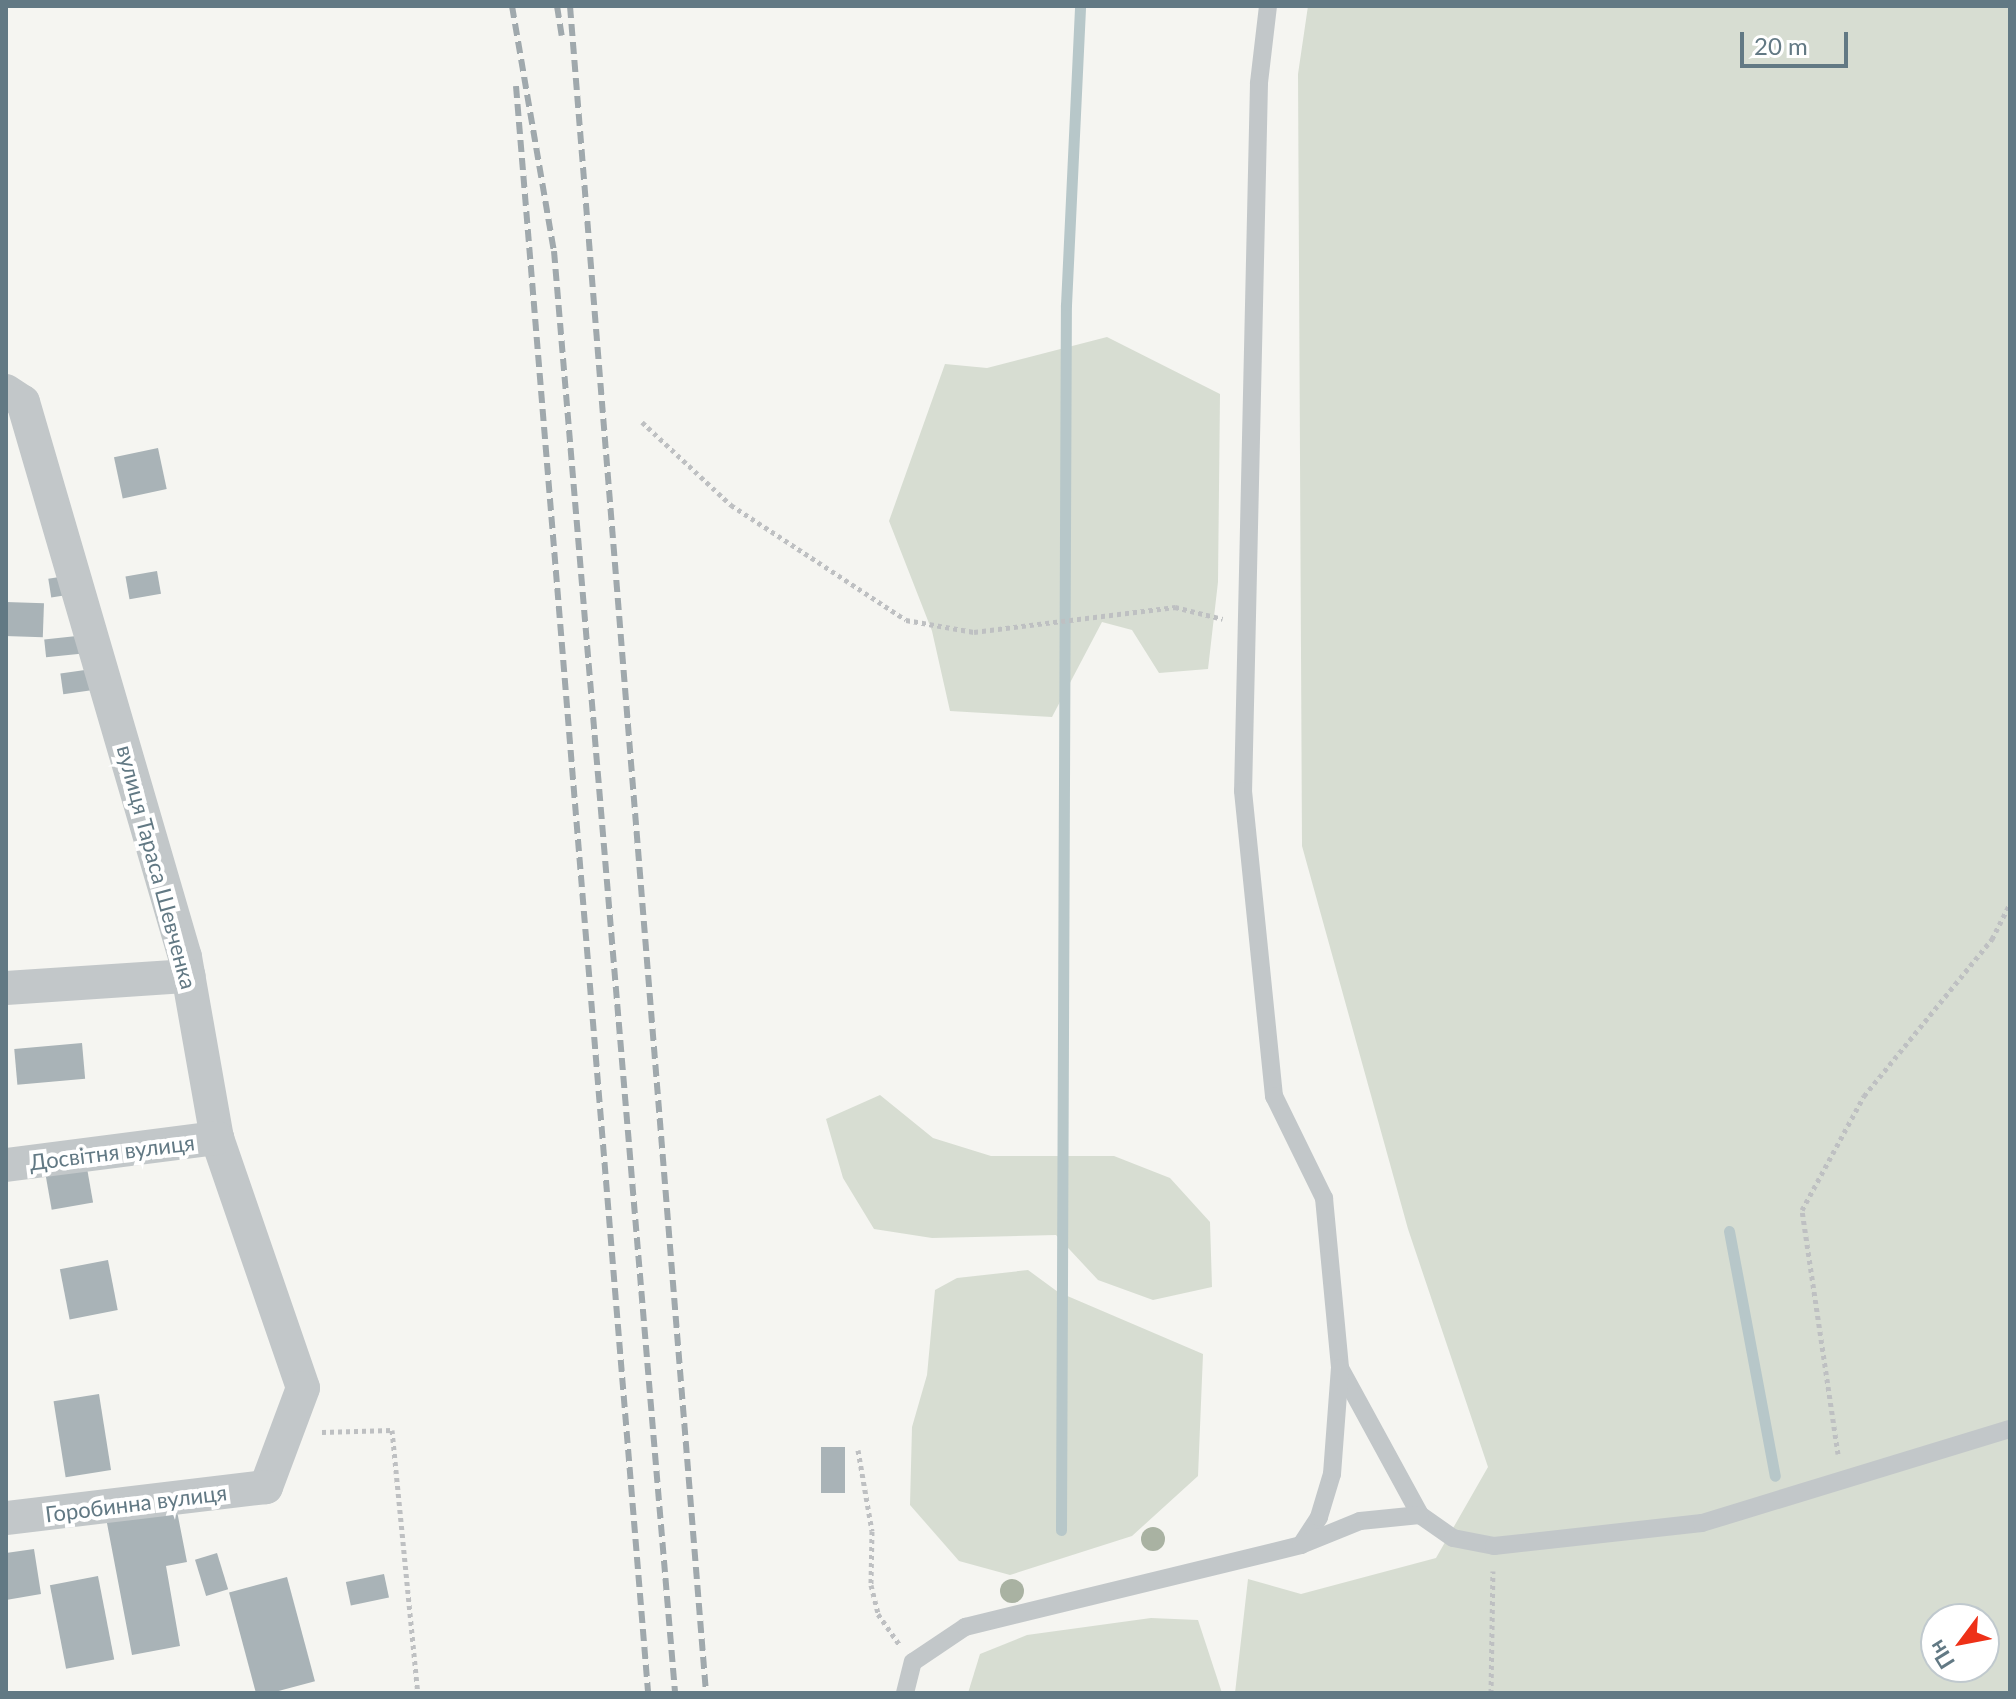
<!DOCTYPE html>
<meta charset="utf-8">
<style>
body{margin:0}
#map{position:relative;width:2016px;height:1699px;overflow:hidden;background:#f5f5f1;font-family:Lato,sans-serif}
div>[style]{position:absolute}
[style*='--x']{left:calc(var(--x)*1px);top:calc(var(--y)*1px);width:calc(var(--w)*1px);rotate:calc(var(--a)*1deg)}
.green>*{inset:0;background:#d7ddd2}
.stream>*{height:11px;margin:-5.5px;padding:0 5.5px;transform-origin:5.5px;border-radius:5.5px;background:#b7c7c9}
.building>*{inset:0;background:#a9b3b7;transform-origin:0 0}
.path>*{height:5px;margin-top:-2.5px;transform-origin:0;background:repeating-linear-gradient(90deg,#bec0c2 0 4px,transparent 0 8px)}
.lane>*{height:18px;margin:-9px;padding:0 9px;transform-origin:9px;border-radius:9px;background:#c2c7c9}
.street>*{height:34px;margin:-17px;padding:0 17px;transform-origin:17px;border-radius:17px;background:#c2c7c9}
.rail>*{height:6px;margin-top:-3px;transform-origin:0;background:repeating-linear-gradient(90deg,#a0a9ad 0 12px,transparent 0 18px)}
.trees>*{width:24px;height:24px;margin:-12px;border-radius:50%;background:#a9b2a2}
span{translate:-50% -50%;white-space:nowrap;text-align:center;line-height:1.15;-webkit-text-stroke:8px #fff;paint-order:stroke}
.street-label{font-size:22px;color:#627984}
.frame{position:absolute;inset:0;border:8px solid #627984;pointer-events:none}
.north{position:absolute;left:1920px;top:1603px;width:80px;height:80px;box-sizing:border-box;background:#fff;border:2px solid #c0c9ce;border-radius:50%;rotate:238deg;font-size:22px;font-weight:700;line-height:32px;text-align:center;color:#627984}
.north::after{content:'';display:block;margin:auto;width:28px;height:36px;background:#ee3118;clip-path:polygon(50% 0,100% 100%,50% 72%,0 100%)}
.scale{position:absolute;left:1740px;top:32px;width:108px;height:36px;box-sizing:border-box;border:4px solid #627984;border-top:0;padding-left:10px;font-size:24px;line-height:28px;white-space:nowrap;color:#627984;-webkit-text-stroke:6px #fff;paint-order:stroke}
</style>
<div id="map">
<div class="green">
<i style="clip-path:polygon(evenodd,1308px 6px,2010px 6px,2010px 1693px,1235px 1693px,1248px 1579px,1301px 1594px,1436px 1558px,1488px 1467px,1408px 1229px,1302px 846px,1298px 74px,1308px 6px,1936px 1619px,1984px 1619px,1984px 1667px,1936px 1667px,1936px 1619px)"></i>
<i style="clip-path:polygon(1107px 337px,1220px 394px,1218px 582px,1208px 669px,1159px 673px,1132px 630px,1102px 622px,1052px 717px,950px 711px,932px 631px,889px 521px,945px 364px,987px 368px)"></i>
<i style="clip-path:polygon(880px 1095px,933px 1138px,991px 1156px,1114px 1156px,1170px 1178px,1210px 1222px,1212px 1287px,1153px 1300px,1098px 1280px,1056px 1235px,932px 1238px,874px 1229px,843px 1178px,826px 1119px)"></i>
<i style="clip-path:polygon(1028px 1270px,1058px 1292px,1203px 1354px,1198px 1476px,1132px 1536px,1010px 1575px,959px 1561px,910px 1505px,912px 1427px,927px 1375px,935px 1290px,957px 1278px)"></i>
<i style="clip-path:polygon(1151px 1618px,1198px 1620px,1222px 1693px,968px 1693px,980px 1654px,1027px 1635px)"></i>
</div>
<div class="stream">
<i style="--x:1729;--y:1231;--w:249;--a:79.4"></i>
<i style="--x:1061;--y:1530;--w:1225;--a:-89.77"></i>
<i style="--x:1066;--y:305;--w:299;--a:-87.3"></i>
</div>
<div class="building">
<i style="left:158px;top:448px;width:42px;height:45px;rotate:78deg"></i>
<i style="left:157px;top:571px;width:23px;height:32px;rotate:80deg"></i>
<i style="left:72px;top:575px;width:19px;height:24px;rotate:81deg"></i>
<i style="left:6px;top:602px;width:38px;height:34px;rotate:2deg"></i>
<i style="left:86px;top:635px;width:18px;height:42px;rotate:84deg"></i>
<i style="left:99px;top:668px;width:21px;height:39px;rotate:82deg"></i>
<i style="left:82px;top:1043px;width:36px;height:68px;rotate:85deg"></i>
<i style="left:87px;top:1168px;width:35px;height:42px;rotate:80deg"></i>
<i style="left:108px;top:1260px;width:51px;height:49px;rotate:79deg"></i>
<i style="left:99px;top:1394px;width:77px;height:46px;rotate:81deg"></i>
<i style="left:821px;top:1447px;width:24px;height:46px"></i>
<i style="clip-path:polygon(176px 1506px,187px 1562px,166px 1566px,180px 1646px,132px 1655px,106px 1518px)"></i>
<i style="clip-path:polygon(34px 1549px,41px 1594px,6px 1600px,6px 1553px)"></i>
<i style="left:217px;top:1553px;width:38px;height:23px;rotate:73deg"></i>
<i style="left:384px;top:1574px;width:24px;height:39px;rotate:78deg"></i>
<i style="left:98px;top:1576px;width:85px;height:49px;rotate:79deg"></i>
<i style="left:287px;top:1577px;width:108px;height:60px;rotate:75deg"></i>
</div>
<div class="path">
<i style="--x:642;--y:422;--w:122;--a:43"></i>
<i style="--x:731;--y:505;--w:209;--a:33.3"></i>
<i style="--x:906;--y:620;--w:69;--a:10"></i>
<i style="--x:974;--y:632;--w:203;--a:-7.1"></i>
<i style="--x:1175;--y:607;--w:49;--a:14"></i>
<i style="--x:322;--y:1432;--w:70;--a:-1.6"></i>
<i style="--x:392;--y:1430;--w:264;--a:84.4"></i>
<i style="--x:858;--y:1450;--w:82;--a:80.2"></i>
<i style="--x:872;--y:1531;--w:54;--a:91.1"></i>
<i style="--x:871;--y:1585;--w:30;--a:76"></i>
<i style="--x:878;--y:1614;--w:37;--a:55"></i>
<i style="--x:1838;--y:1454;--w:247;--a:-98.4"></i>
<i style="--x:1802;--y:1210;--w:130;--a:-61.5"></i>
<i style="--x:1864;--y:1096;--w:203;--a:-50.8"></i>
<i style="--x:1992;--y:939;--w:39;--a:-63"></i>
<i style="--x:1491;--y:1693;--w:122;--a:-89.1"></i>
</div>
<div class="lane">
<i style="--x:1268;--y:6;--w:78;--a:96.7"></i>
<i style="--x:1259;--y:83;--w:708;--a:91.29"></i>
<i style="--x:1243;--y:791;--w:307;--a:84.2"></i>
<i style="--x:1274;--y:1096;--w:114;--a:63.9"></i>
<i style="--x:1324;--y:1198;--w:171;--a:84.6"></i>
<i style="--x:1340;--y:1368;--w:167;--a:61.4"></i>
<i style="--x:1420;--y:1515;--w:40;--a:34.9"></i>
<i style="--x:1453;--y:1538;--w:42;--a:11"></i>
<i style="--x:1494;--y:1546;--w:209;--a:-6.3"></i>
<i style="--x:1702;--y:1523;--w:322;--a:-17"></i>
<i style="--x:1301;--y:1545;--w:33;--a:-57"></i>
<i style="--x:1319;--y:1517;--w:45;--a:-73.2"></i>
<i style="--x:1332;--y:1474;--w:106;--a:-85.7"></i>
<i style="--x:905;--y:1693;--w:32;--a:-76"></i>
<i style="--x:913;--y:1662;--w:63;--a:-33.9"></i>
<i style="--x:965;--y:1627;--w:346;--a:-13.7"></i>
<i style="--x:1301;--y:1545;--w:64;--a:-22.1"></i>
<i style="--x:1360;--y:1521;--w:60;--a:-5.7"></i>
</div>
<div class="street">
<i style="--x:6;--y:391;--w:20;--a:33"></i>
<i style="--x:23;--y:402;--w:578;--a:73.73"></i>
<i style="--x:185;--y:957;--w:184;--a:80"></i>
<i style="--x:217;--y:1138;--w:264;--a:71"></i>
<i style="--x:303;--y:1388;--w:106;--a:110.5"></i>
<i style="--x:266;--y:1487;--w:262;--a:173.2"></i>
<i style="--x:6;--y:988;--w:183;--a:-3.8"></i>
<i style="--x:6;--y:1165;--w:213;--a:-7.3"></i>
</div>
<div class="rail">
<i style="--x:512;--y:6;--w:249;--a:80.3"></i>
<i style="--x:554;--y:251;--w:1447;--a:85.2"></i>
<i style="--x:557;--y:6;--w:30;--a:81"></i>
<i style="--x:570;--y:6;--w:1692;--a:85.39"></i>
<i style="--x:516;--y:86;--w:1612;--a:85.3"></i>
</div>
<div class="trees">
<i style="left:1153px;top:1539px"></i>
<i style="left:1012px;top:1591px"></i>
</div>
<div class="street-label">
<span style="left:157px;top:867px;rotate:75deg">вулиця Тараса Шевченка</span>
<span style="left:112px;top:1152px;rotate:-7deg">Досвітня вулиця</span>
<span style="left:136px;top:1503px;rotate:-7deg">Горобинна вулиця</span>
</div>
<div class="frame"></div>
<div class="north">Пн</div>
<div class="scale">20 m</div>
</div>
